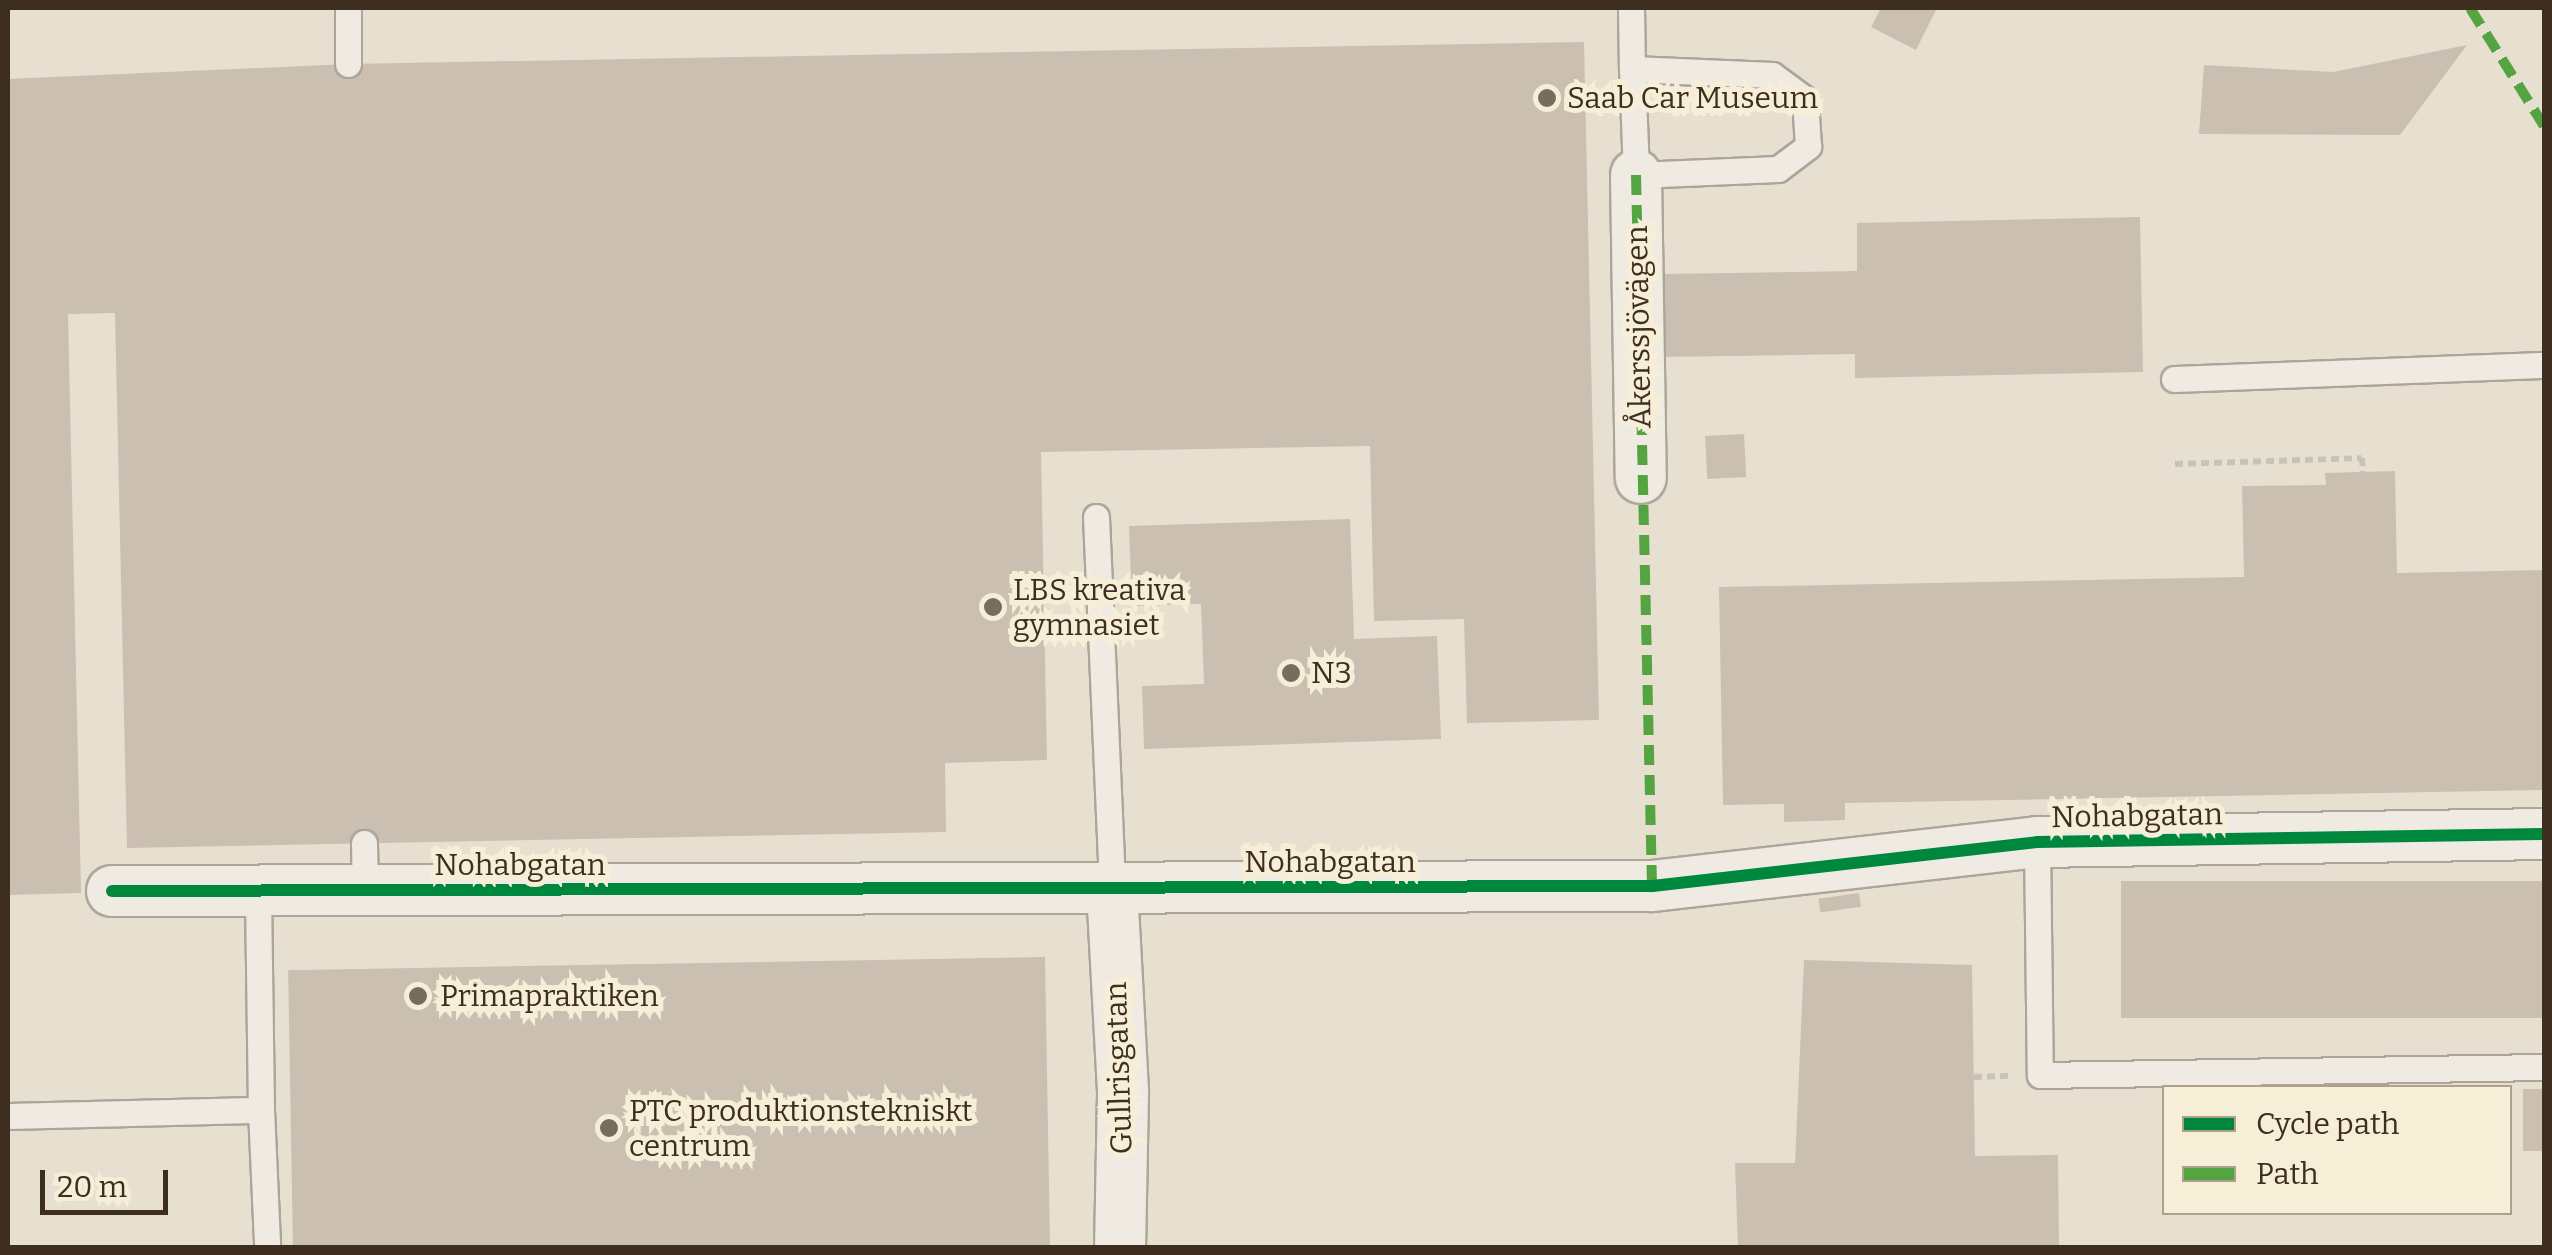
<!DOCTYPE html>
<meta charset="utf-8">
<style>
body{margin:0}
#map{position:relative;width:2552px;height:1255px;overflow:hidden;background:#e7e0d1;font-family:Bitter,serif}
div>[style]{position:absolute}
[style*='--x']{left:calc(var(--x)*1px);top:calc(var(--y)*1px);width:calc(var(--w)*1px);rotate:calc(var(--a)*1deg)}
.building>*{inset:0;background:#cbbfb2;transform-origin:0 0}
.path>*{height:6px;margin-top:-3px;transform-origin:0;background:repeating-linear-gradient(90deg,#c8c2b9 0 8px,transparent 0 13px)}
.roads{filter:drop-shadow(2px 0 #ada599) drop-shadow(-2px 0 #ada599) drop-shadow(0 2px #ada599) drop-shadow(0 -2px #ada599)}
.lane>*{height:25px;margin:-12.5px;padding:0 12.5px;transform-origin:12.5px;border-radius:12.5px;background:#efebe3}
.street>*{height:50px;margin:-25px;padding:0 25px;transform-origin:25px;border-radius:25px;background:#efebe3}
.quiet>*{height:10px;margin-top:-5px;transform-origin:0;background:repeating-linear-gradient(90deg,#54a441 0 20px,transparent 0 30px)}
.cycleway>*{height:12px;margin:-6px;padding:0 6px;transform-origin:6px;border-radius:6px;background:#00873e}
.dots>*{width:28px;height:28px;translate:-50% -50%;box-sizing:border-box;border:5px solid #f7eed8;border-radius:50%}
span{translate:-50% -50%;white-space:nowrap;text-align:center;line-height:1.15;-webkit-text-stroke:10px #f7eed8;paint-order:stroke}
.poi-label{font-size:30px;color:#3d2e20}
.left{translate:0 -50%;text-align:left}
.street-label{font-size:30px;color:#3d2e20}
.frame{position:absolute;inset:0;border:10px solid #3d2e20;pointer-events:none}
.legend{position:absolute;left:2162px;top:1085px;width:350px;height:130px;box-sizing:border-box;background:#f7eed8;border:2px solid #ada18e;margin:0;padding:12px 18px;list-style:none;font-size:30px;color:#3d2e20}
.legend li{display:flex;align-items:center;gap:20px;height:50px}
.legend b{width:50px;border:2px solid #ada18e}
.scale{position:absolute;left:40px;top:1170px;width:128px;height:45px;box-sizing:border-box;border:5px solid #3d2e20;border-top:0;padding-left:12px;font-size:30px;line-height:35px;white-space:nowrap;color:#3d2e20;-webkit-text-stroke:8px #f7eed8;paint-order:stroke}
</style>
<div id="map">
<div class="building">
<i style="clip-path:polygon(1881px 8px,1937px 8px,1916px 50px,1871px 27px)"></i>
<i style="clip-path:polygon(1584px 42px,1599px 720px,1467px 723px,1464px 619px,1374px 621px,1370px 446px,1041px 452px,1047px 760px,945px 763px,946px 832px,127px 848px,115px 313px,68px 314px,81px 893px,8px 895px,8px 79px,348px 64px)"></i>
<i style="clip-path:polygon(2467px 45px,2400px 135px,2199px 134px,2204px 65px,2333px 72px)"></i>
<i style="clip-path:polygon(2140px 217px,2143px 372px,1855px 378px,1855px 354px,1663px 357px,1662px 274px,1857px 271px,1857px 223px)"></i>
<i style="left:1744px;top:434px;width:43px;height:39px;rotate:87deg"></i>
<i style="clip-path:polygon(2395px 471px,2397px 573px,2544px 570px,2544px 790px,1845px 803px,1845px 820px,1784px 822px,1784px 804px,1723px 805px,1719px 587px,2244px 577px,2242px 486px,2326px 485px,2325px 473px)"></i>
<i style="clip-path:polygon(1350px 519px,1354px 639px,1437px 636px,1441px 739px,1144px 749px,1142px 686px,1204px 684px,1201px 604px,1132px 606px,1129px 526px)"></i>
<i style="left:2544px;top:881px;width:137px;height:423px;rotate:90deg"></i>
<i style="left:1859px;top:893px;width:14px;height:41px;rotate:82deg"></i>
<i style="left:1045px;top:957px;width:291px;height:757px;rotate:89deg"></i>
<i style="clip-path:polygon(1804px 960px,1972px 965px,1975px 1156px,2058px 1155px,2059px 1248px,1738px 1248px,1735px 1163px,1795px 1163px)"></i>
<i style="left:2544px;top:1089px;width:62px;height:21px;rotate:90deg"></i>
</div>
<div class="path">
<i style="--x:2175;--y:464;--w:187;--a:-1.8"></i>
<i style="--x:2362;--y:458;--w:14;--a:86"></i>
<i style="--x:1974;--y:1077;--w:35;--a:-2"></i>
</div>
<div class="roads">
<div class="lane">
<i style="--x:1631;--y:8;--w:61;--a:89.1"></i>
<i style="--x:1632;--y:69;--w:106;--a:87.8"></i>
<i style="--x:1636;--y:175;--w:142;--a:-2.4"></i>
<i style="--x:1778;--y:169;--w:38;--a:-37"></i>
<i style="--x:1808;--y:146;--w:47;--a:-93.7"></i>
<i style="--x:1805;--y:99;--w:41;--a:-144"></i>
<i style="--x:1772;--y:75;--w:140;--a:-177.5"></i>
<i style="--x:348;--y:64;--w:56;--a:-90"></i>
<i style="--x:2174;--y:379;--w:368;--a:-2.2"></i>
<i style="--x:1096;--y:517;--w:371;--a:87.5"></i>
<i style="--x:2037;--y:842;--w:233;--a:89.3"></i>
<i style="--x:2040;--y:1075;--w:504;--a:-0.91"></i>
<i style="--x:364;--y:843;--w:47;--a:88.8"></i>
<i style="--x:261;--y:1110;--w:133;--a:87.4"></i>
<i style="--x:8;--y:1116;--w:253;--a:-1.4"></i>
<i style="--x:261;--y:1110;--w:217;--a:-90.8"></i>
</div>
<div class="street">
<i style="--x:1636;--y:175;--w:303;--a:89.1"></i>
<i style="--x:1112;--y:888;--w:206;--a:86.9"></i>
<i style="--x:1123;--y:1094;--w:154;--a:91.1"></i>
<i style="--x:112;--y:891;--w:1540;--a:-0.19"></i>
<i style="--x:1652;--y:886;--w:388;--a:-6.5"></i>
<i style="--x:2037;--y:842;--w:507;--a:-0.9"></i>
</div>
</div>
<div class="quiet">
<i style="--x:2470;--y:8;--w:139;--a:57.9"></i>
<i style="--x:1636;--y:175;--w:711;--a:88.71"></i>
</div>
<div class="cycleway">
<i style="--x:112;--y:891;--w:1540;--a:-0.19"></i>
<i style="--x:1652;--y:886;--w:388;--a:-6.5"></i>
<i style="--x:2037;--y:842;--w:507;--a:-0.9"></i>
</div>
<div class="dots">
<i style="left:1547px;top:98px;background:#786c5e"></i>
<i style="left:993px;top:607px;background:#786c5e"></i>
<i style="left:1291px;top:673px;background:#786c5e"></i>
<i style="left:418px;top:996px;background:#786c5e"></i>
<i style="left:609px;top:1128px;background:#786c5e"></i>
</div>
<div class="poi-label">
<span class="left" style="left:1567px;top:98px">Saab Car Museum</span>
<span class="left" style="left:1013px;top:607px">LBS kreativa<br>gymnasiet</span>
<span class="left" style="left:1311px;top:673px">N3</span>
<span class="left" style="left:440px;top:996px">Primapraktiken</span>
<span class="left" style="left:629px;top:1128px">PTC produktionstekniskt<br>centrum</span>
</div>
<div class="street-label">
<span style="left:1639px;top:327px;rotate:-91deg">Åkerssjövägen</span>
<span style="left:2137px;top:816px;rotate:-1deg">Nohabgatan</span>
<span style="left:1330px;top:862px">Nohabgatan</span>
<span style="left:520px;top:865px">Nohabgatan</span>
<span style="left:1119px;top:1068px;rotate:-92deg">Gullrisgatan</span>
</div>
<div class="frame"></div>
<ul class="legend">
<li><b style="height:12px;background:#00873e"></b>Cycle path</li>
<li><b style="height:12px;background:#54a441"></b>Path</li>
</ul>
<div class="scale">20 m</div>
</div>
